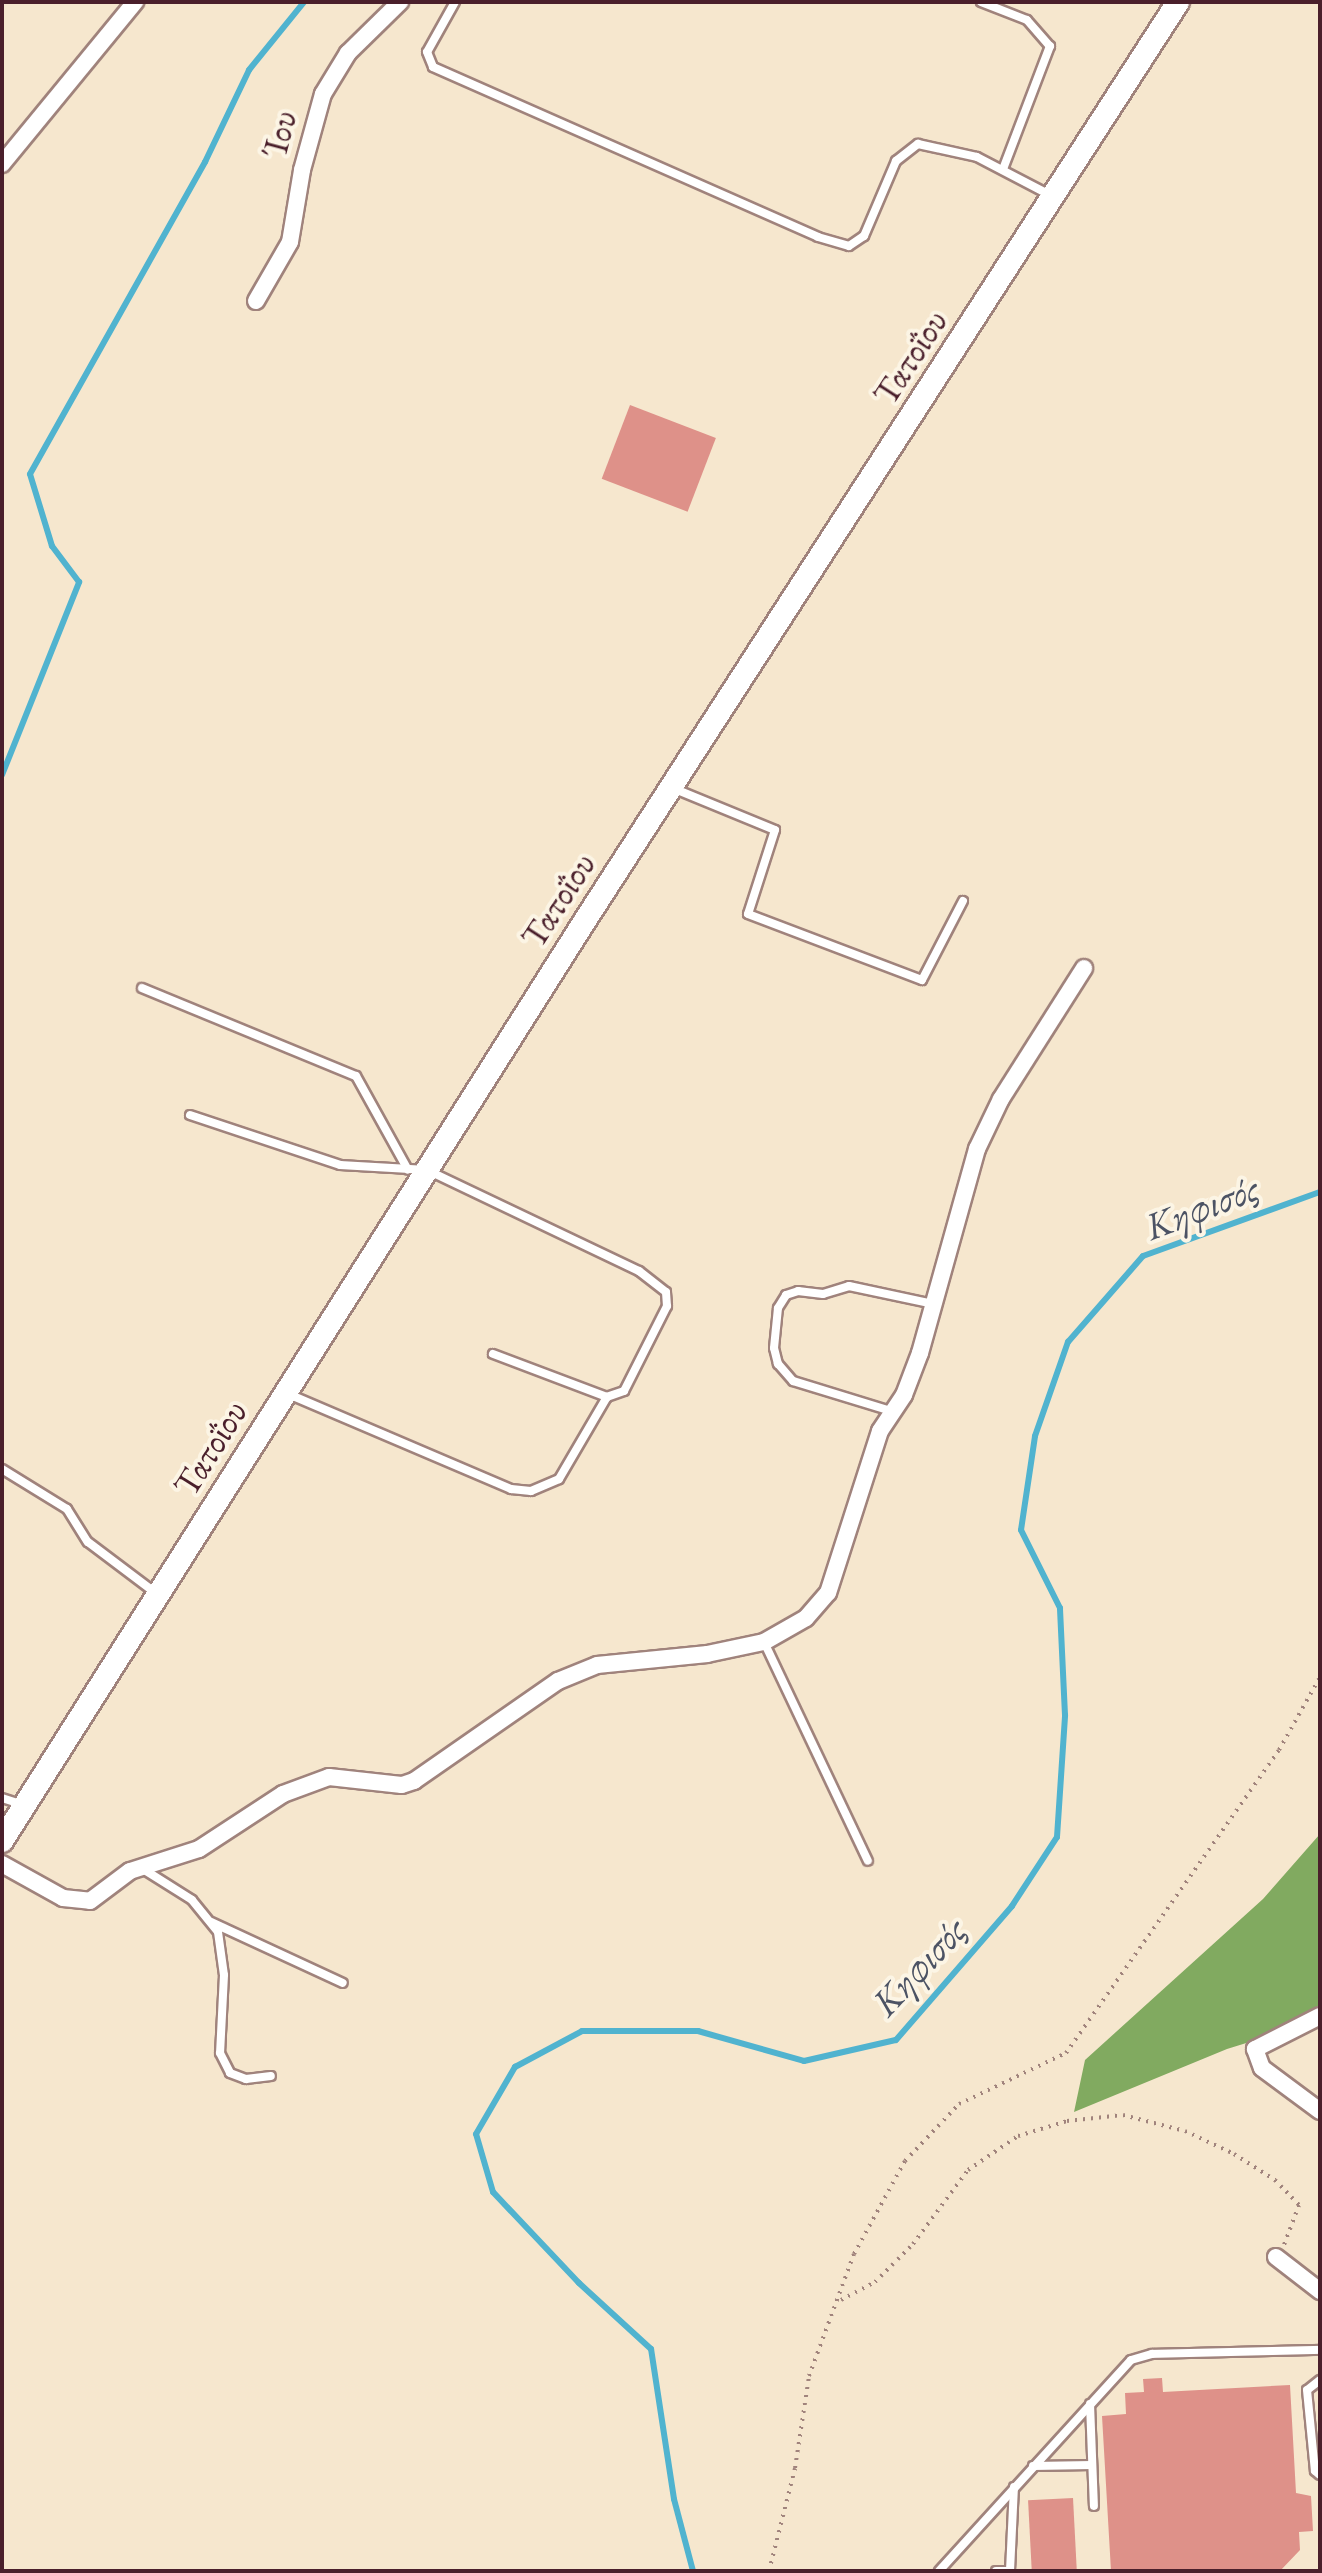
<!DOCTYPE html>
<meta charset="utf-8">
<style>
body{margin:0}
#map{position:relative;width:1322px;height:2573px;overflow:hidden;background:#f6e7ce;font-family:"EB Garamond",serif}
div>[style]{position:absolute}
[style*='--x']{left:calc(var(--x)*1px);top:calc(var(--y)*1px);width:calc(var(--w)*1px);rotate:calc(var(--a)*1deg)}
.forest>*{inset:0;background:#81aa60}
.stream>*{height:6px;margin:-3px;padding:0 3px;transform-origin:3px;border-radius:3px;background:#50b3cf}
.building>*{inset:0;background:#de9189;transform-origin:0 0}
.path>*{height:4px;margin-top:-2px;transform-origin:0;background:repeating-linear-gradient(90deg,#a0837c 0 2px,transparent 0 8px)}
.roads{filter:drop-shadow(2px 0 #a0837c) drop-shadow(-2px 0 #a0837c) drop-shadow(0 2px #a0837c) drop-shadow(0 -2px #a0837c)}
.lane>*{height:8px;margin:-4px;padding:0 4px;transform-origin:4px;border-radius:4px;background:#fff}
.street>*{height:16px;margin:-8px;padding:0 8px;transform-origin:8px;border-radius:8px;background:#fff}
.secondary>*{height:22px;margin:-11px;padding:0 11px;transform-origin:11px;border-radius:11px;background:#fff}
span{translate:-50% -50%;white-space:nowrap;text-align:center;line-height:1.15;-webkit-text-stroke:8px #fcf5e5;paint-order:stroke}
.street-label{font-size:36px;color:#4a1f2b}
.water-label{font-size:38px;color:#4c5364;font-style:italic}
.frame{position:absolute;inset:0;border:4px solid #4a1f2b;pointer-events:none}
</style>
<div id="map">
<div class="forest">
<i style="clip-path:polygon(1320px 1834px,1320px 2020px,1227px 2049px,1074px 2112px,1085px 2060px,1263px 1899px)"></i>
</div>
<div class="stream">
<i style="--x:2;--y:775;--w:208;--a:-68.2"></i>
<i style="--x:79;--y:582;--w:45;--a:-126.9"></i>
<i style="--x:52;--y:546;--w:75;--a:-107"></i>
<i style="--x:30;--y:474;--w:358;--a:-60.7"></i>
<i style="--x:205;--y:162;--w:102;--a:-64.4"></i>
<i style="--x:249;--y:70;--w:87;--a:-51"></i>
<i style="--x:693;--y:2571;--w:74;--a:-104.8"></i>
<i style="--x:674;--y:2499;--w:152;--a:-98.7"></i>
<i style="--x:651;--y:2349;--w:98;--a:-137.5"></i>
<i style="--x:579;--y:2283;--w:125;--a:-133.4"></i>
<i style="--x:493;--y:2192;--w:60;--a:-106.3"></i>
<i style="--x:476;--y:2134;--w:78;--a:-59.8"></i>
<i style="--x:515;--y:2067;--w:76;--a:-28.2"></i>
<i style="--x:582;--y:2031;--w:116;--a:0"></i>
<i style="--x:698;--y:2031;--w:110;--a:15.8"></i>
<i style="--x:804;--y:2061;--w:94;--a:-12.9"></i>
<i style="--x:896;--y:2040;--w:177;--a:-49.1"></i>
<i style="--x:1012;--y:1906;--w:82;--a:-56.9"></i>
<i style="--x:1057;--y:1837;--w:122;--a:-86.2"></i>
<i style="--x:1065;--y:1715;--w:107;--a:-92.7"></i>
<i style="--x:1060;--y:1608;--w:87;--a:-116.6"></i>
<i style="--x:1021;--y:1530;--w:95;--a:-81.5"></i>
<i style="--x:1035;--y:1436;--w:100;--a:-70.7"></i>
<i style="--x:1068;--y:1342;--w:114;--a:-48.9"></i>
<i style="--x:1143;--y:1256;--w:188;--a:-19.9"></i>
</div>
<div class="building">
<i style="left:630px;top:405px;width:92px;height:79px;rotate:21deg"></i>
<i style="clip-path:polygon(1162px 2378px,1163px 2392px,1290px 2385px,1296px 2493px,1311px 2496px,1313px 2531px,1299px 2532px,1300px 2550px,1280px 2571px,1111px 2571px,1102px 2416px,1126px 2414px,1125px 2393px,1144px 2392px,1143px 2379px)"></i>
<i style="left:1073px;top:2498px;width:73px;height:45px;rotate:87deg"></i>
</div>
<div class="path">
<i style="--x:841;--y:2300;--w:38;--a:-28"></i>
<i style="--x:875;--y:2282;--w:54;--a:-45"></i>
<i style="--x:913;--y:2244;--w:92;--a:-53.4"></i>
<i style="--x:968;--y:2170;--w:60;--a:-34.2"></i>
<i style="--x:1018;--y:2136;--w:51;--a:-17"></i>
<i style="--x:1067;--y:2121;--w:56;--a:-6.1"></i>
<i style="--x:1123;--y:2115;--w:64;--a:14.5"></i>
<i style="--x:1185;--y:2131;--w:54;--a:25.1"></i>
<i style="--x:1234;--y:2154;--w:49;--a:32.4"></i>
<i style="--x:1275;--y:2180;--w:35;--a:46"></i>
<i style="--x:1299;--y:2205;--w:43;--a:110.6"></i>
<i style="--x:769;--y:2571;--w:106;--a:-75.8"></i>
<i style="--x:795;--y:2468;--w:93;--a:-81.3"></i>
<i style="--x:809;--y:2376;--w:130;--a:-69.8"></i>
<i style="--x:854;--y:2254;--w:106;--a:-61.3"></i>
<i style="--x:905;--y:2161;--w:79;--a:-46.5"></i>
<i style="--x:959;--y:2104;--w:119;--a:-25.5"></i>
<i style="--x:1066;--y:2053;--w:370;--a:-54.9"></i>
<i style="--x:1279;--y:1750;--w:84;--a:-60.7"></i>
</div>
<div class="roads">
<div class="lane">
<i style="--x:455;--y:2;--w:57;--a:119.2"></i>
<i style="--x:427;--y:52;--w:16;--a:68"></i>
<i style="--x:433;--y:67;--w:421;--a:23.8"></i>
<i style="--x:818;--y:237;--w:32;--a:16"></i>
<i style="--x:849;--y:246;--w:18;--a:-34"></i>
<i style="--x:864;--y:236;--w:82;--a:-66.9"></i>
<i style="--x:896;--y:161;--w:28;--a:-38"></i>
<i style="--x:918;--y:144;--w:60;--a:12.4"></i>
<i style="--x:977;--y:157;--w:82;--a:27.5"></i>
<i style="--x:981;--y:2;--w:49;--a:21.4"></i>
<i style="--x:1027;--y:20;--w:35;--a:49"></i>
<i style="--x:1050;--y:46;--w:132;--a:110.9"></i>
<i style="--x:675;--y:789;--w:108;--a:22.3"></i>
<i style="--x:775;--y:830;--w:88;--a:107.8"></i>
<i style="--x:748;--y:914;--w:186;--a:20.8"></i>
<i style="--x:922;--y:980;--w:89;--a:-62.6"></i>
<i style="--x:142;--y:988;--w:231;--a:22.4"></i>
<i style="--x:356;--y:1076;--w:107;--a:61"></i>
<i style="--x:190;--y:1115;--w:158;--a:18.4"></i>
<i style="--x:340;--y:1165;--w:87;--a:3.3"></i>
<i style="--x:427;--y:1170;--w:235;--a:25.5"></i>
<i style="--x:639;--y:1271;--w:34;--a:38"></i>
<i style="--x:666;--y:1292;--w:14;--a:86"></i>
<i style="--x:667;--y:1306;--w:95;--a:116.8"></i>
<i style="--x:624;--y:1391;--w:18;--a:161"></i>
<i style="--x:607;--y:1397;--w:122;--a:-159.3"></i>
<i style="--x:286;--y:1393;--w:245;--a:23.1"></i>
<i style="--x:511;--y:1489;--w:20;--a:6"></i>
<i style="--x:531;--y:1491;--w:30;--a:-23"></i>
<i style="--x:559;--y:1479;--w:95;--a:-59.7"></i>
<i style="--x:891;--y:1411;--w:102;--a:-163"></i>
<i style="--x:793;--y:1381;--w:23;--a:-131"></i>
<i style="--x:778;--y:1364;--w:16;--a:-104"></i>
<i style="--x:774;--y:1348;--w:40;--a:-84.3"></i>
<i style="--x:778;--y:1308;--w:15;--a:-58"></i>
<i style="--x:786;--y:1295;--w:13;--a:-18"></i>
<i style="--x:798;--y:1291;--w:25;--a:7"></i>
<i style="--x:823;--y:1294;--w:27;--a:-17"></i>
<i style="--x:849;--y:1286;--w:87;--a:12"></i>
<i style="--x:2;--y:1469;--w:76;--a:31.6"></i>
<i style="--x:67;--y:1509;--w:39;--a:58"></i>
<i style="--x:88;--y:1542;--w:86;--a:37"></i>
<i style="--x:764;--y:1642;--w:242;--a:64.6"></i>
<i style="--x:2;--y:1798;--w:22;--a:18"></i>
<i style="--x:143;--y:1869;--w:58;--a:32.3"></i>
<i style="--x:192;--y:1900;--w:41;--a:50.9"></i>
<i style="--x:218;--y:1932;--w:43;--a:82.1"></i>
<i style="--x:224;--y:1975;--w:78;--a:92.9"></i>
<i style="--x:220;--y:2053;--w:22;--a:63"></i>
<i style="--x:230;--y:2073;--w:17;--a:21"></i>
<i style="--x:246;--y:2079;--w:25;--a:-7"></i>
<i style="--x:211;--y:1922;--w:145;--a:24.8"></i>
<i style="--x:1320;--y:2380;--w:16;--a:142"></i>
<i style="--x:1307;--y:2390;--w:81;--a:84.4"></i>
<i style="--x:1315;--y:2471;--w:6;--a:39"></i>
<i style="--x:1090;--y:2404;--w:102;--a:87.8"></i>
<i style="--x:1033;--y:2466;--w:59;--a:-1"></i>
<i style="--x:939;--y:2571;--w:285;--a:-47.7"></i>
<i style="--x:1131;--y:2360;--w:22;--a:-16"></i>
<i style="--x:1152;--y:2354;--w:168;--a:-1.4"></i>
<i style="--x:996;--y:2571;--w:14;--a:0"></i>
<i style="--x:1010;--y:2571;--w:84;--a:-87.3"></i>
</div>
<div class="street">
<i style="--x:2;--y:164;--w:210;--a:-50.6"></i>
<i style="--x:256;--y:301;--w:68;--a:-60"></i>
<i style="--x:290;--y:242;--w:73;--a:-80.5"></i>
<i style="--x:302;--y:170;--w:79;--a:-74.6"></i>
<i style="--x:323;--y:94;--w:48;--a:-58.6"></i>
<i style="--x:348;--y:53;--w:73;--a:-44.4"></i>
<i style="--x:2;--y:1864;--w:70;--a:29.1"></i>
<i style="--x:63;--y:1898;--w:27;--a:6"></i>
<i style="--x:90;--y:1901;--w:50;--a:-36.9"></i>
<i style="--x:130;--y:1871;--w:72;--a:-17.7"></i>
<i style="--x:199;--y:1849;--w:100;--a:-33.2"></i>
<i style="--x:283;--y:1794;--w:49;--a:-20.3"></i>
<i style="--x:329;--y:1777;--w:73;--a:6.3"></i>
<i style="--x:402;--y:1785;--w:13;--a:-18"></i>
<i style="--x:414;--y:1781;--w:175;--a:-34.8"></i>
<i style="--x:558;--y:1681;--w:42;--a:-22.3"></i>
<i style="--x:597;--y:1665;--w:111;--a:-5.7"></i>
<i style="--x:707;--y:1654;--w:58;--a:-11.9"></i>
<i style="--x:764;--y:1642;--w:48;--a:-29.7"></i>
<i style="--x:806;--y:1618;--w:33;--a:-49"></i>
<i style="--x:828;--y:1593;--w:170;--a:-72.2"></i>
<i style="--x:880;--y:1431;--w:43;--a:-56.3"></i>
<i style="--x:904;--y:1395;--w:45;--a:-69.1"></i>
<i style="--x:920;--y:1353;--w:212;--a:-74.4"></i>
<i style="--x:977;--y:1149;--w:55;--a:-64.4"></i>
<i style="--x:1001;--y:1099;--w:155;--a:-57.6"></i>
<i style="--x:1320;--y:2016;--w:73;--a:153.1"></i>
<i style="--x:1255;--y:2049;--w:20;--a:70"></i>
<i style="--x:1262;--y:2068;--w:72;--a:36.6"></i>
<i style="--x:1276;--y:2257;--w:56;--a:37.7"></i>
</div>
<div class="secondary">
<i style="--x:2;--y:1841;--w:1091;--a:-57.65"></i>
<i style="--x:586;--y:919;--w:1091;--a:-57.15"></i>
</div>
</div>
<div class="street-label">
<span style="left:279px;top:134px;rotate:-75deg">Ίου</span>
<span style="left:910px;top:357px;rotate:-57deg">Τατοΐου</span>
<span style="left:558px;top:900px;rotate:-57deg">Τατοΐου</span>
<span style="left:210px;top:1448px;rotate:-58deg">Τατοΐου</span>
</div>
<div class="water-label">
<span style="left:1202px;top:1207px;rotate:-21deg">Κηφισός</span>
<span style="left:919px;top:1966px;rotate:-47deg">Κηφισός</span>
</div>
<div class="frame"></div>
</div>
